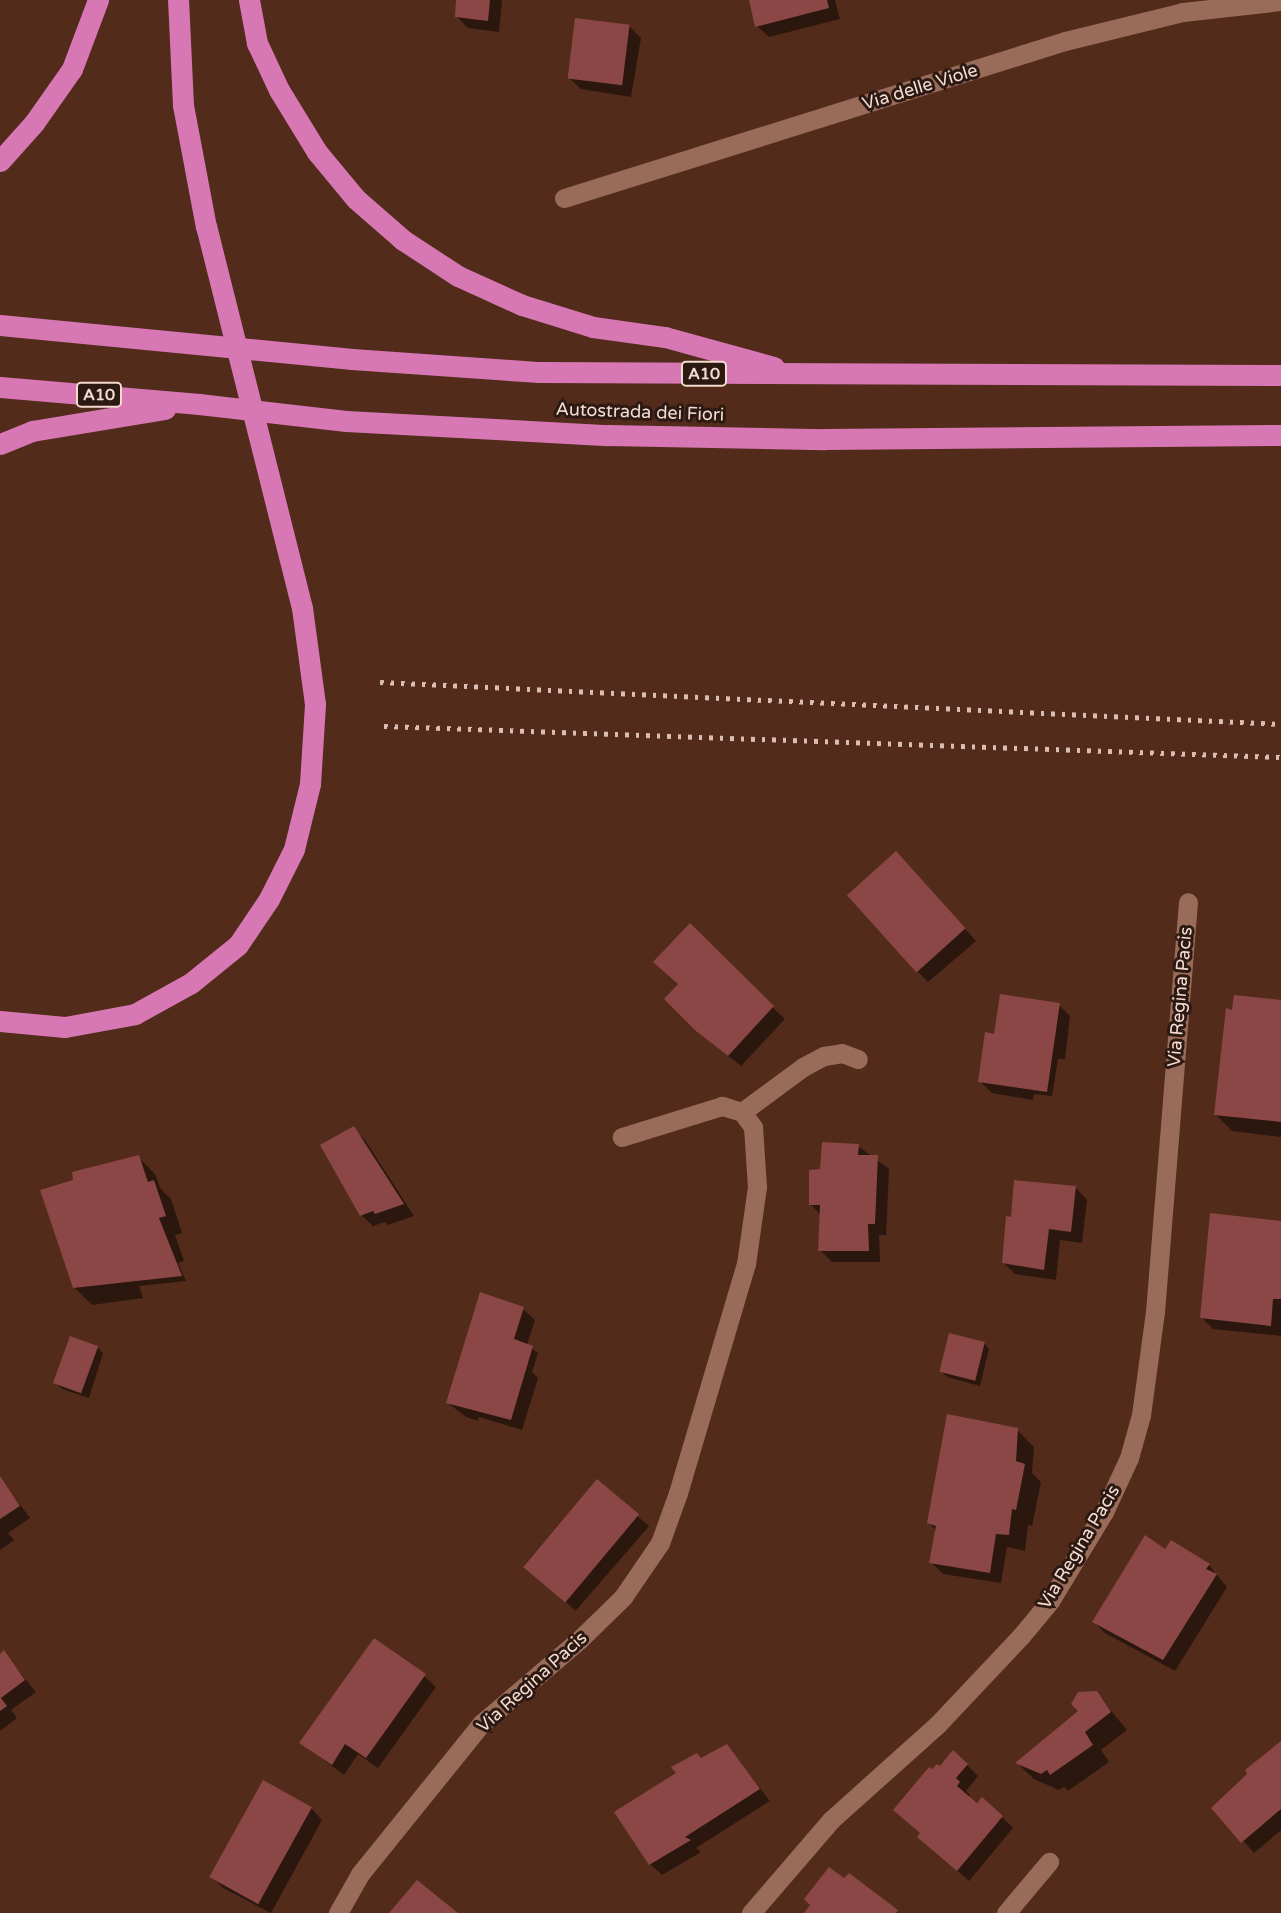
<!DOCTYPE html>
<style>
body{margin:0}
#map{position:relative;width:1281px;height:1913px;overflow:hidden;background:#522b1b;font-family:"Varela Round",sans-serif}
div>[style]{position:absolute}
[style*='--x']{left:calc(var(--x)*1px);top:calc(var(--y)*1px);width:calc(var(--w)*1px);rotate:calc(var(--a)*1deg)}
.shadow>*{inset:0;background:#0007;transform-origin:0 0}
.building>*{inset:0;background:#8a4745;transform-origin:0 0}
.minor>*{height:19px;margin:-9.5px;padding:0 9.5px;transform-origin:9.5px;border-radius:9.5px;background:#996c5a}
.motorway>*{height:21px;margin:-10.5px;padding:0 10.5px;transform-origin:10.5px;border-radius:10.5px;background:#d778b4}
.rail>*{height:5px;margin-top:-2.5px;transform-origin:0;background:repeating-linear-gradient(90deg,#dabeb3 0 3.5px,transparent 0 10.5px)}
span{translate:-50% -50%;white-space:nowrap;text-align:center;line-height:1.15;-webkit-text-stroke:6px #2b1912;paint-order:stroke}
.shield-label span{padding:2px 5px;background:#2b1912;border:2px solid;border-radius:5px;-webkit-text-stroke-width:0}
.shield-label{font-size:16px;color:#f5dbd1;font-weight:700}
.street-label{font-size:18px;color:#f5dbd1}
</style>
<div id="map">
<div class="shadow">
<i style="clip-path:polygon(458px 0,502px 0,499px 32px,468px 28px,457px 17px)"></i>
<i style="clip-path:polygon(751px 0,835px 0,840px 19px,769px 37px,757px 26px)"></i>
<i style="clip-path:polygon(629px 26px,641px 38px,631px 97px,581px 89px,569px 78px)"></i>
<i style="clip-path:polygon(907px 864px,976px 941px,928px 982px,917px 971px)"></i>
<i style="clip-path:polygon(747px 983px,785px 1019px,741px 1066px,710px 1042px,667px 999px,680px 985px)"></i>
<i style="clip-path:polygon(1281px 1002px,1281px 1137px,1232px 1131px,1215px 1114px,1233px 1012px)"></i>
<i style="clip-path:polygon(1059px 1005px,1070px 1016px,1065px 1059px,1058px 1059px,1052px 1096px,1034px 1094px,1033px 1100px,992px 1093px,980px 1081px,995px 1036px)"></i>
<i style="clip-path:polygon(353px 1128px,365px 1140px,414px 1216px,388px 1225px,385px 1222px,373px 1226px,361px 1215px)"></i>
<i style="clip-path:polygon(858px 1146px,889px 1169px,886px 1235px,879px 1235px,880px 1262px,832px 1262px,820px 1250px,821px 1215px,810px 1204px,822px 1171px)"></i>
<i style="clip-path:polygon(138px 1157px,155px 1174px,160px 1188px,171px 1199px,182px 1233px,175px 1235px,184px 1261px,178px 1263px,186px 1281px,139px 1286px,143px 1298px,92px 1305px,74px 1287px,43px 1191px)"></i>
<i style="clip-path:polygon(1076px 1188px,1087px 1200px,1082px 1243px,1060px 1240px,1056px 1280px,1015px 1274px,1004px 1263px,1012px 1219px)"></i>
<i style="clip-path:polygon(1281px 1223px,1281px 1336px,1213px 1329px,1202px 1318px)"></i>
<i style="clip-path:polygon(523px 1309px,535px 1320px,527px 1345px,538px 1353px,532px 1372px,538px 1378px,522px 1430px,479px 1417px,478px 1421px,466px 1417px,448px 1403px)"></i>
<i style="clip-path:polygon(984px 1343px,989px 1349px,980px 1386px,947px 1377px,942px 1372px)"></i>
<i style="clip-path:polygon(97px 1347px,103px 1353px,89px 1398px,62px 1389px,57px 1384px)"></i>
<i style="clip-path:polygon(1017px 1430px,1034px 1447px,1032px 1473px,1041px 1482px,1032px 1526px,1028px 1525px,1025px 1551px,1007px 1547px,1001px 1583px,943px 1574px,931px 1562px,937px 1531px,929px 1523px)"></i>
<i style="clip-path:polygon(0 1478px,30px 1518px,8px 1533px,14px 1540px,0 1550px)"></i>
<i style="left:597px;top:1481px;width:69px;height:112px;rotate:41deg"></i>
<i style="clip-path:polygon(1165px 1551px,1209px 1565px,1227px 1587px,1175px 1671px,1105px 1633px,1094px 1622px)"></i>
<i style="clip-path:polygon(4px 1653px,36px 1692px,11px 1710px,17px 1718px,0 1731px,0 1656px)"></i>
<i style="clip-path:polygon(424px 1676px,436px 1687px,378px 1768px,358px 1754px,344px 1775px,301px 1743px)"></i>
<i style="clip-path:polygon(1096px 1693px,1127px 1730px,1101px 1750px,1109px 1762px,1068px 1791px,1064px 1787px,1059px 1790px,1034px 1779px,1017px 1763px,1081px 1712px)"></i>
<i style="clip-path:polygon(1281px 1743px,1281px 1830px,1254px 1853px,1214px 1808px)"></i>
<i style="clip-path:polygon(727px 1747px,770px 1801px,696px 1848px,701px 1852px,662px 1875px,650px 1864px,702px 1760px)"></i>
<i style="clip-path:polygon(967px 1765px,978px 1776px,966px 1791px,970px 1795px,968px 1797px,1002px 1817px,1013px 1828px,969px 1881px,931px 1848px,932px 1771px)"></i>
<i style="clip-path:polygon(311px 1808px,322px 1820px,271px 1913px,223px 1888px,212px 1877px)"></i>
</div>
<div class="building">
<i style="clip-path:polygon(456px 0,490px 0,488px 21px,455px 17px)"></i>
<i style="clip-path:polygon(749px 0,827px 0,829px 8px,755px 27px)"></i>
<i style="left:575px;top:18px;width:55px;height:61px;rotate:7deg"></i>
<i style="left:896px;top:851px;width:104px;height:66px;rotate:48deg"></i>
<i style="clip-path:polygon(690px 923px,774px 1006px,728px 1056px,696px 1031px,664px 999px,678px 984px,653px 962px)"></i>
<i style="clip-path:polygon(1000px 994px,1060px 1003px,1047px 1092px,978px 1082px,985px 1032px,994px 1034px)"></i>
<i style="clip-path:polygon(1234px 995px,1281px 1000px,1281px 1122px,1214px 1115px,1226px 1008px,1232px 1010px)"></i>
<i style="clip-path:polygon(354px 1126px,404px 1204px,375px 1214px,373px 1211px,360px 1216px,320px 1145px)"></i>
<i style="clip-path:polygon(822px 1142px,859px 1144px,858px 1155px,878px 1155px,875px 1224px,868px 1224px,869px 1251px,818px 1251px,820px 1205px,809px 1205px,809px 1170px,820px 1169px)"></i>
<i style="clip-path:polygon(139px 1155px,148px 1182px,154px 1180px,166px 1216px,159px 1218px,182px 1276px,73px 1288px,40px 1190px,73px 1180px,72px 1172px)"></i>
<i style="clip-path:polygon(1014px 1180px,1076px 1186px,1071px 1232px,1049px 1229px,1044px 1270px,1002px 1263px,1006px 1216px,1011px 1217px)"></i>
<i style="clip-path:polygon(1210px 1213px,1281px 1221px,1281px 1299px,1273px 1299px,1271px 1326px,1200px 1318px)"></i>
<i style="clip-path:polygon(480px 1292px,524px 1307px,514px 1339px,533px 1346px,511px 1420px,446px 1403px)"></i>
<i style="left:949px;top:1333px;width:37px;height:40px;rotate:14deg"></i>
<i style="left:70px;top:1336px;width:30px;height:50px;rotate:20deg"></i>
<i style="clip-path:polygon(947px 1414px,1018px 1428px,1016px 1461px,1025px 1464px,1016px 1510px,1012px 1509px,1009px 1535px,996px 1534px,990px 1573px,929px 1563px,936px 1526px,927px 1523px)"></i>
<i style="clip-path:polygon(0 1476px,20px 1506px,0 1519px)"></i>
<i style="left:597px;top:1479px;width:55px;height:115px;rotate:40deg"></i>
<i style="clip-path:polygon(1145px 1535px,1165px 1549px,1171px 1540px,1210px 1564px,1206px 1569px,1217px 1574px,1163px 1660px,1092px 1622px)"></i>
<i style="clip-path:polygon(374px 1638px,426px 1674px,366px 1758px,345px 1744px,332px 1765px,299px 1743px)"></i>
<i style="clip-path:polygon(4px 1650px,25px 1680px,1px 1698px,7px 1706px,0 1711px,0 1654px)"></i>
<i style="clip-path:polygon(1097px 1691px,1111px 1712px,1085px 1732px,1093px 1745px,1050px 1775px,1047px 1770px,1041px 1774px,1015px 1763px,1078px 1711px,1071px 1704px,1078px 1692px)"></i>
<i style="clip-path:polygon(1281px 1741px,1281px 1809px,1241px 1843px,1211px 1808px,1247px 1774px,1245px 1770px)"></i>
<i style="clip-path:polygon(727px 1744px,760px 1789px,685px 1837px,691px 1840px,649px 1865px,614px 1812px,676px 1773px,671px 1767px,697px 1753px,701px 1758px)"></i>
<i style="clip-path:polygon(953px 1750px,968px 1764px,956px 1778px,960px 1782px,957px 1786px,977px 1803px,982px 1797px,1003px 1816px,957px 1871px,917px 1837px,920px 1833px,893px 1810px,929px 1767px,932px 1769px,937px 1764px,940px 1766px)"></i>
<i style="left:263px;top:1780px;width:56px;height:111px;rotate:29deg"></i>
<i style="clip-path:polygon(829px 1867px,844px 1878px,849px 1873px,898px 1910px,896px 1913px,804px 1913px,810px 1905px,804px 1899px)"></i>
<i style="clip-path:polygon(417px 1880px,458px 1913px,389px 1913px)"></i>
</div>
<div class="minor">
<i style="--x:564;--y:198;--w:525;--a:-17.4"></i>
<i style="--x:1065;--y:41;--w:122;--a:-13.8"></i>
<i style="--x:1183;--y:12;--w:99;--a:-6.4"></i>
<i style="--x:742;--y:1112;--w:76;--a:-36.4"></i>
<i style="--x:803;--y:1067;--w:24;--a:-28"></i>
<i style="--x:824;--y:1056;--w:18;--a:-9"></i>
<i style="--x:842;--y:1053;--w:17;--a:21"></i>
<i style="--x:338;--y:1913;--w:45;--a:-60.6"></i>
<i style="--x:360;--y:1874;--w:194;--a:-51.1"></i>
<i style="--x:482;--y:1723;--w:128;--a:-40.6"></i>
<i style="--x:579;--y:1640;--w:62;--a:-44.3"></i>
<i style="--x:623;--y:1597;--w:65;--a:-55.6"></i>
<i style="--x:660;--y:1543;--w:53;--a:-70.2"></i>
<i style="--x:678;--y:1493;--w:239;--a:-73.5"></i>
<i style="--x:746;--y:1264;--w:78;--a:-81.9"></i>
<i style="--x:757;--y:1187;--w:60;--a:-93.8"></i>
<i style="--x:753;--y:1127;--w:19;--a:-126"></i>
<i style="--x:742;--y:1112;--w:21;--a:-163"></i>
<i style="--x:722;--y:1106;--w:105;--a:162.8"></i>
<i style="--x:751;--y:1913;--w:123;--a:-49.3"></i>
<i style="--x:831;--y:1820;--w:144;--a:-41.9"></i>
<i style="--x:938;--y:1724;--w:121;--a:-46.7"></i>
<i style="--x:1021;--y:1636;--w:45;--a:-50.4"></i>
<i style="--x:1050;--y:1601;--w:104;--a:-58.8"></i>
<i style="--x:1104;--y:1512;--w:60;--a:-65.2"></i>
<i style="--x:1129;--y:1458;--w:45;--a:-74.4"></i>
<i style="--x:1141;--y:1415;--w:104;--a:-82.3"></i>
<i style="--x:1155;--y:1312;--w:411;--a:-85.4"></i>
<i style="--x:1006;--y:1913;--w:67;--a:-49.9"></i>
</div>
<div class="motorway">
<i style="--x:249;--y:0;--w:44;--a:79.5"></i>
<i style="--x:257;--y:43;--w:52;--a:64.9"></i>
<i style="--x:279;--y:90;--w:73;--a:58.5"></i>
<i style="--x:317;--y:152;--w:61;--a:50.3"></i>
<i style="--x:356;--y:199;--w:62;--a:41.1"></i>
<i style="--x:403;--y:240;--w:66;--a:33.2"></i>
<i style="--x:458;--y:276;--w:70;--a:24.4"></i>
<i style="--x:522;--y:305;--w:74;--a:17.2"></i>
<i style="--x:593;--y:327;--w:73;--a:7.9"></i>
<i style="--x:665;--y:337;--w:113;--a:15.4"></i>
<i style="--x:0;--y:161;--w:51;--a:-48.2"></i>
<i style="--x:34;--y:123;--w:66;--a:-54.9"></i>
<i style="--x:72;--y:69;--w:74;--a:-69.4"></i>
<i style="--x:0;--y:325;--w:354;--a:5.5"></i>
<i style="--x:352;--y:359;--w:188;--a:4"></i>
<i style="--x:540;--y:372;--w:741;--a:0.23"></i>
<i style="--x:0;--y:387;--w:200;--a:4.9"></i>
<i style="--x:199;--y:404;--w:148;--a:6.6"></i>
<i style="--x:346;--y:421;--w:262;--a:3.1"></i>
<i style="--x:608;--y:435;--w:217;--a:1.1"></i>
<i style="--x:825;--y:439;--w:456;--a:-0.5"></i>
<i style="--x:0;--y:444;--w:35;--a:-22"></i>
<i style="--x:32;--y:431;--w:135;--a:-9.4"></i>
<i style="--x:0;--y:1021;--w:65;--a:5.3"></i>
<i style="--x:65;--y:1027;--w:71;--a:-10.5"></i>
<i style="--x:135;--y:1014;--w:64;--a:-29"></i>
<i style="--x:191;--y:983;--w:60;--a:-39"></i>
<i style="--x:238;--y:945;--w:55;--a:-56"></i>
<i style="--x:269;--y:899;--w:56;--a:-63.4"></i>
<i style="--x:294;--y:849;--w:67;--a:-76.2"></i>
<i style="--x:310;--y:784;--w:80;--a:-86.4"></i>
<i style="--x:315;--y:704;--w:97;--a:-97.7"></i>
<i style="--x:302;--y:608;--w:393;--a:-104.1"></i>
<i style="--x:206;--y:227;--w:124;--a:-100.7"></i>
<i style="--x:183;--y:105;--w:105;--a:-92.7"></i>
</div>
<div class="rail">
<i style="--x:380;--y:682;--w:902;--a:2.67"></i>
<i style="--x:384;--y:726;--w:898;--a:1.98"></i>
</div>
<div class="shield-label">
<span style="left:704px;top:374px">A10</span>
<span style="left:99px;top:395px">A10</span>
</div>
<div class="street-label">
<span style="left:920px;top:87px;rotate:-17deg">Via delle Viole</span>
<span style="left:640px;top:412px;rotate:2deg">Autostrada dei Fiori</span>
<span style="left:1180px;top:997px;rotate:-85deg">Via Regina Pacis</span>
<span style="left:1079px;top:1547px;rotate:-59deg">Via Regina Pacis</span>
<span style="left:532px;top:1682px;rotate:-42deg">Via Regina Pacis</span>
</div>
</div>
